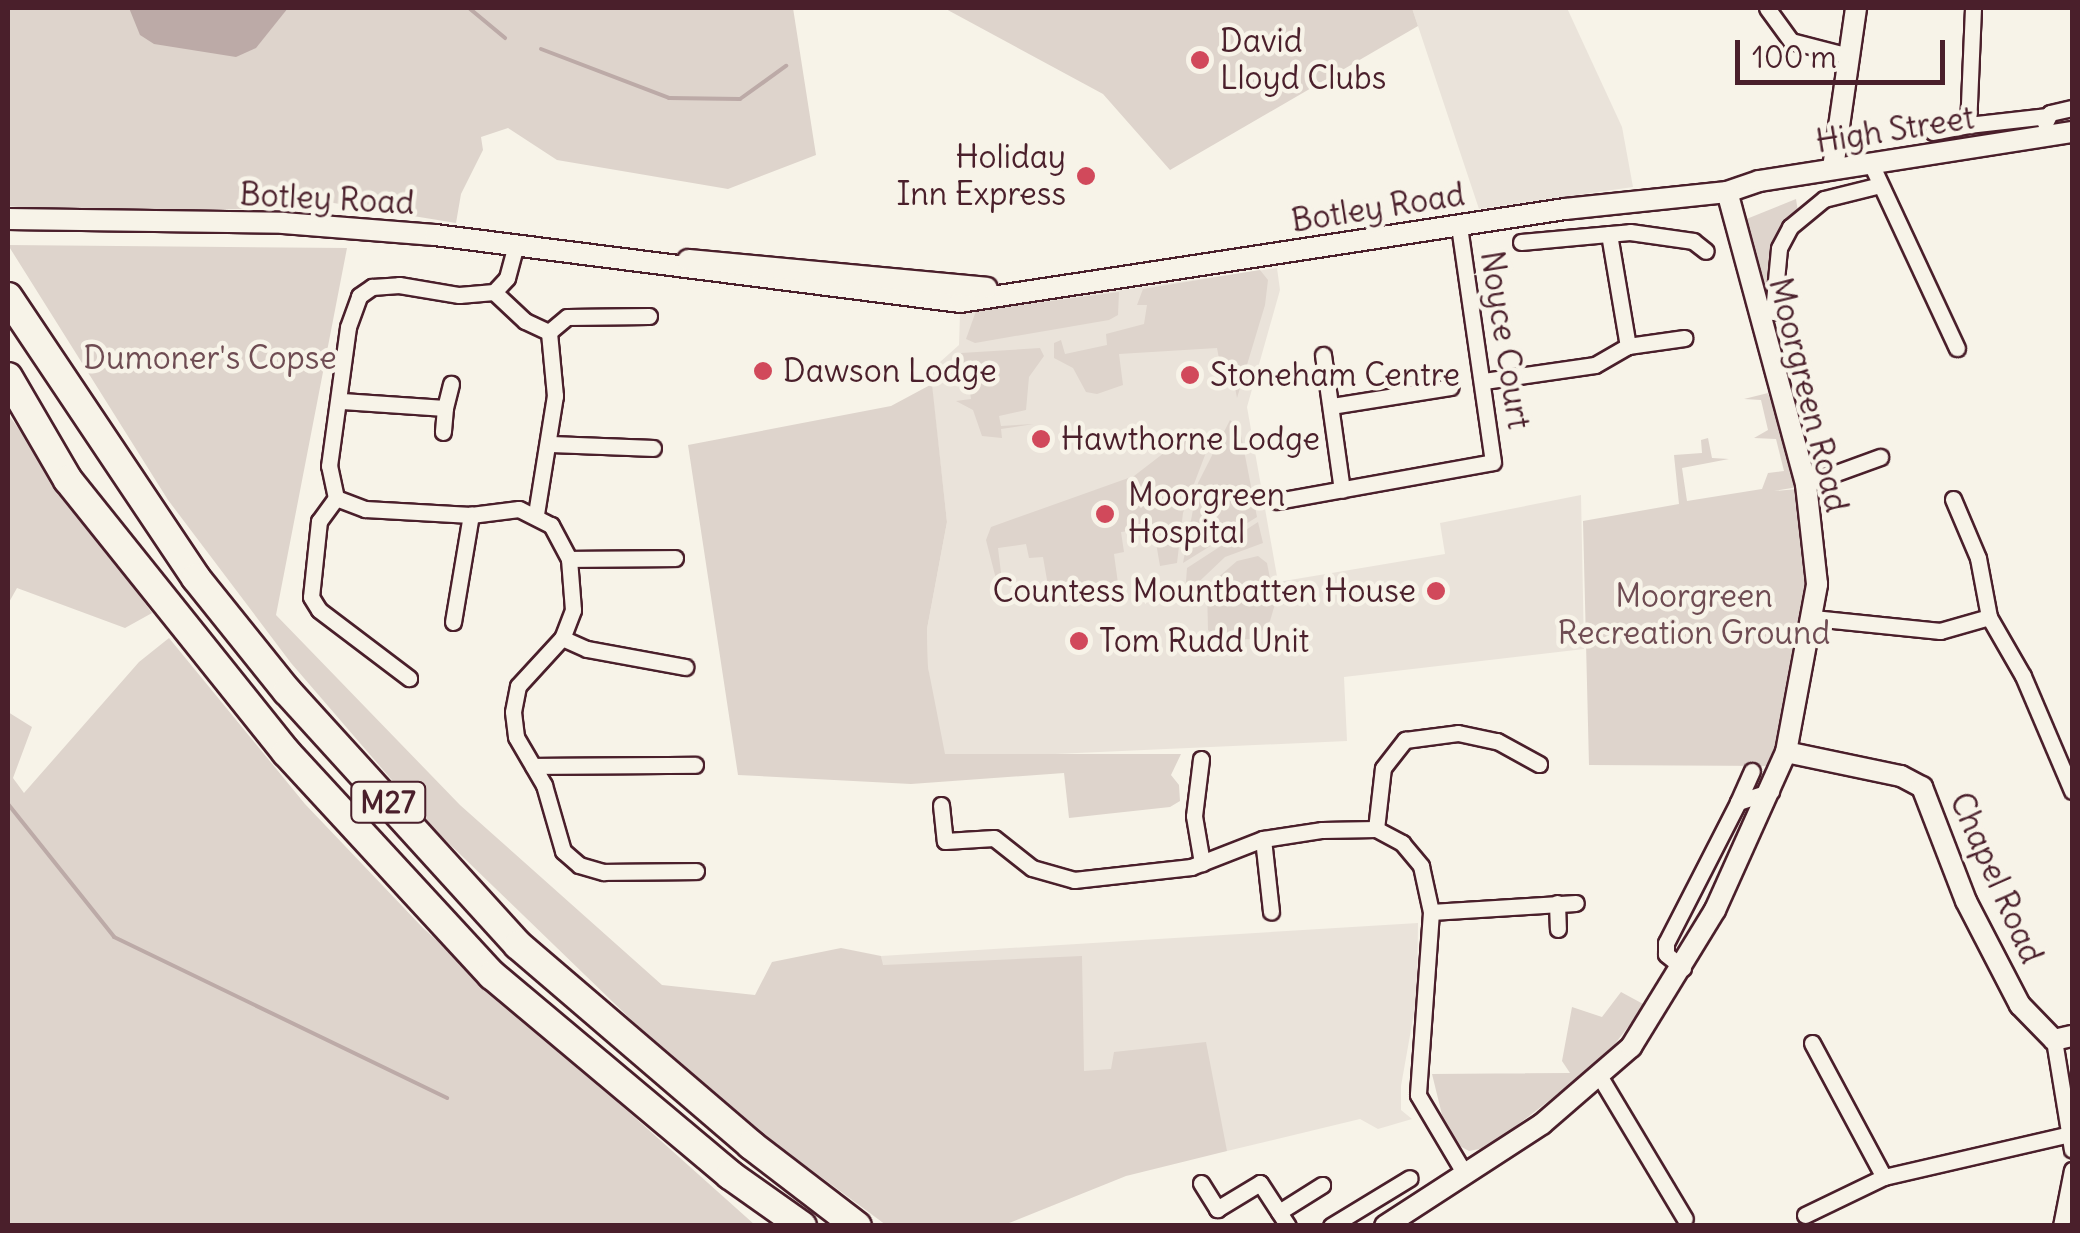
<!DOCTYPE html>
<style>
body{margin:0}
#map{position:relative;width:2080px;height:1233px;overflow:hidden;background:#f7f3e8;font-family:Delius,sans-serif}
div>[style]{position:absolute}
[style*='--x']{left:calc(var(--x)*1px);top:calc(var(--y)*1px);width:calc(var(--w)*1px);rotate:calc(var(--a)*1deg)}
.built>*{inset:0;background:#eae3da}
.green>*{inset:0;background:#ded4cc}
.water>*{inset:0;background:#bcaaa7}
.stream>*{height:4px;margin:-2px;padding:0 2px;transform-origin:2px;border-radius:2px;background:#bcaaa7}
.roads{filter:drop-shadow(2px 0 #4a1f2b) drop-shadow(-2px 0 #4a1f2b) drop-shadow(0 2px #4a1f2b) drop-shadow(0 -2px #4a1f2b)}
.street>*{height:15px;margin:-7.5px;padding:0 7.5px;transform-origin:7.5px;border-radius:7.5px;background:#f7f3e8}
.secondary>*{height:20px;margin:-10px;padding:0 10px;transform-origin:10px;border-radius:10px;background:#f7f3e8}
.highway>*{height:28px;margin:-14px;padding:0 14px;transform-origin:14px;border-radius:14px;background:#f7f3e8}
.dots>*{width:28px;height:28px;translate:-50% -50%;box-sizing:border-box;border:5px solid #f7f3e8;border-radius:50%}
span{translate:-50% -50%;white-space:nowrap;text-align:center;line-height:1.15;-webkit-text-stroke:9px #f7f3e8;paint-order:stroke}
.shield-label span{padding:2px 8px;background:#f7f3e8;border:2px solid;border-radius:8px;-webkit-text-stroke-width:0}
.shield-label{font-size:30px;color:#4a1f2b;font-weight:700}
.poi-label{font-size:32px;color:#4a1f2b}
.left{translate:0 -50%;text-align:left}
.right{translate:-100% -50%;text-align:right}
.street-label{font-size:32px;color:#4a1f2b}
.park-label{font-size:32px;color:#6f4c53}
.frame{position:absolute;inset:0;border:10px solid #4a1f2b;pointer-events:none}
.scale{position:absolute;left:1735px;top:40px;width:210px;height:45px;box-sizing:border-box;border:5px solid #4a1f2b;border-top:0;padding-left:12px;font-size:30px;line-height:35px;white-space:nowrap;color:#4a1f2b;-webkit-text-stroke:8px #f7f3e8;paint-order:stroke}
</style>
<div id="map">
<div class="built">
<i style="clip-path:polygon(1412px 8px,1567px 8px,1622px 127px,1633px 187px,1479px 209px)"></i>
<i style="clip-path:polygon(1277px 268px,1280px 290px,1247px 407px,1278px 582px,1445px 554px,1440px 523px,1581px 495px,1584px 649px,1344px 677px,1347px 741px,942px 759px,928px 667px,927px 629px,947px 522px,930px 371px,959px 345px,960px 313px)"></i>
<i style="clip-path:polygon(1418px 923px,1417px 996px,1401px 1086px,1401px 1110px,1412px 1119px,1378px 1129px,1360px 1119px,1227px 1151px,1119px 1160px,899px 1116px,881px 956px)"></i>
</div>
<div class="green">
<i style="clip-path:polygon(8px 8px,793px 8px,816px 155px,728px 189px,557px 160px,508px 128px,481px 137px,483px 150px,461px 194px,456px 223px,241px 188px,244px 209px,69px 212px,8px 206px)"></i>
<i style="clip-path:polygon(944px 8px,1412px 8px,1418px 26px,1170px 170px,1103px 94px)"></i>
<i style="clip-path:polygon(1796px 199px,1798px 212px,1768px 280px,1769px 308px,1744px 220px)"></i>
<i style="clip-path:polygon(8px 245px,347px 248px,276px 615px,460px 805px,662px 985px,755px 995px,772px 962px,841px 948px,881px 956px,883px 965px,1082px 956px,1084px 1071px,1111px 1069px,1114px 1052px,1206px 1042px,1227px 1151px,1126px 1176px,1004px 1225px,886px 1225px,707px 1093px,434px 829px,291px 663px,168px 500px)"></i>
<i style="clip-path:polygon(1260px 270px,1268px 280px,1265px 305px,1237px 398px,1231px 367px,1221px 369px,1217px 348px,1119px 354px,1123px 385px,1097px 394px,1086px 392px,1073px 368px,1054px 358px,1054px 343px,1061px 340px,1065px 354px,1107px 345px,1106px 334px,1144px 324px,1147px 305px,1137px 305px,1143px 289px)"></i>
<i style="clip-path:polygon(1119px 292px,1118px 315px,1109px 320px,975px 343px,966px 339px,976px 311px)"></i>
<i style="clip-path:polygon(1040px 348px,1044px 356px,1029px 377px,1026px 410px,999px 416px,1001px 426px,1034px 424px,1001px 429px,1002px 438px,982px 436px,973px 410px,956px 401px,971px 399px,968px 378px,953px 380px,951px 362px,961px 353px)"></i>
<i style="clip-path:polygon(932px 384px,947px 522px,927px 629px,928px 667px,945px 754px,1181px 754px,1171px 775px,1179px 785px,1180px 801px,1170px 807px,1069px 818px,1064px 773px,911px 784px,738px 775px,688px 445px,891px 406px)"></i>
<i style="clip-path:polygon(1768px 393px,1798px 487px,1774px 491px,1798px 489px,1812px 584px,1772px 766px,1589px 765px,1583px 521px,1679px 504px,1674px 455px,1702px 453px,1701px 440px,1708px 438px,1712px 458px,1729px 459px,1682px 468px,1687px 501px,1762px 489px,1768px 473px,1784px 471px,1776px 439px,1754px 438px,1768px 430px,1761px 400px,1744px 399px)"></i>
<i style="clip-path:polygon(8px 414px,152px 613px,125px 628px,17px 588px,8px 604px)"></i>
<i style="clip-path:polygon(1230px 420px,1240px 430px,1257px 517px,1183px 563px,1198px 483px)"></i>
<i style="clip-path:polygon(1213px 434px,1183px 513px,1177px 563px,1160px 566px,1155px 537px,1145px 538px,1143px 529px,1121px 532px,1124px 552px,1114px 554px,1120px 598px,1051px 603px,1043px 557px,1029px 558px,1026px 544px,998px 548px,1002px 581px,996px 579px,986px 540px,991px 527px,1134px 476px,1182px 439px)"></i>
<i style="clip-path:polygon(1258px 522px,1263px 543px,1225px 557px,1185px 595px,1187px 568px)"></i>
<i style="clip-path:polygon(1258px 556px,1267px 563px,1275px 604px,1270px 621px,1255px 639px,1218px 640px,1208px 630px,1207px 587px,1237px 561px)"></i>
<i style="clip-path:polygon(169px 638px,305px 804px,423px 928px,755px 1225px,8px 1225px,8px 712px,32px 727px,13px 778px,24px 793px,139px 662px)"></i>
<i style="clip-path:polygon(1621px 992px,1645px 1005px,1604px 1058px,1489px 1147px,1469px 1151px,1458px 1145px,1445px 1127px,1432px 1074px,1570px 1073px,1562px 1061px,1572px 1007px,1602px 1017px)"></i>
</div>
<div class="water">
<i style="clip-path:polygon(129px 8px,288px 8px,256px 48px,236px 57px,154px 44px,140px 35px)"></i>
</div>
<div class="stream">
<i style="--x:469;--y:8;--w:47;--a:39.8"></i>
<i style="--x:541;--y:49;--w:137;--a:20.9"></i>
<i style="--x:669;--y:98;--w:71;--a:0.8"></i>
<i style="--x:740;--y:99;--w:57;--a:-35.7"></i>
<i style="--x:8;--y:804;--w:170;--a:51.4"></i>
<i style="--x:114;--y:937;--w:370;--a:25.8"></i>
</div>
<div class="roads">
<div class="street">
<i style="--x:1767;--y:8;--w:41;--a:54"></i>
<i style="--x:1791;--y:41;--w:60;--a:14.5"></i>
<i style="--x:1973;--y:8;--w:117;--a:92.4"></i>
<i style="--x:1968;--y:125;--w:80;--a:-6.5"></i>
<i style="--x:2045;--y:123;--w:11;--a:-63"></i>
<i style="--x:2050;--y:113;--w:23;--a:-13"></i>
<i style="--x:1933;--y:132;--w:36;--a:-11"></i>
<i style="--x:1872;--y:166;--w:201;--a:65"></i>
<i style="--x:1609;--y:234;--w:114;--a:80.4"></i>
<i style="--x:1521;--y:242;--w:109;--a:-5.2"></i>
<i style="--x:1630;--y:232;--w:64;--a:8.1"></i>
<i style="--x:1693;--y:241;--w:16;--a:38"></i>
<i style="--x:494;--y:292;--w:42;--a:43.1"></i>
<i style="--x:525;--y:321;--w:26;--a:25"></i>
<i style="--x:1773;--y:312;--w:64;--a:-84.6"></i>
<i style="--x:1779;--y:248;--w:24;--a:-62"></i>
<i style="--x:1790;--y:227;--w:44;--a:-39.5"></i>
<i style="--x:1824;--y:199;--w:58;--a:-14"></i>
<i style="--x:549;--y:332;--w:23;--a:-40"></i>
<i style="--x:567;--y:317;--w:82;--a:-0.7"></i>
<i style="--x:1323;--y:355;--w:136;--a:82"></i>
<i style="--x:1484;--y:381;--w:112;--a:-8.2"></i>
<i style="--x:1595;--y:365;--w:38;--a:-30"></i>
<i style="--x:1628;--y:346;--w:57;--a:-8.1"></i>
<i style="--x:342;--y:401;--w:103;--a:3.9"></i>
<i style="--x:445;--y:408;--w:24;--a:95"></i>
<i style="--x:1332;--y:406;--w:120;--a:-9.1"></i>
<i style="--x:445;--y:408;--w:25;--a:-76"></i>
<i style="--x:552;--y:444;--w:101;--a:2.3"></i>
<i style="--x:1806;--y:484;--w:79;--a:-20"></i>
<i style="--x:336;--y:498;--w:31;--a:21"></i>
<i style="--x:365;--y:509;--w:106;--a:3.2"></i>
<i style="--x:471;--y:515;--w:48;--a:-7.1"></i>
<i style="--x:519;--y:509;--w:36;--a:27"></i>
<i style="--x:551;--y:525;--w:38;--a:62"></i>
<i style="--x:569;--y:559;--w:51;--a:85.5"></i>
<i style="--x:573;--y:610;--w:30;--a:111"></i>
<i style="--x:562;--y:638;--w:65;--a:132.5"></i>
<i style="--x:518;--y:686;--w:26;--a:101"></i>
<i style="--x:513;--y:712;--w:25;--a:83"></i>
<i style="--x:516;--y:737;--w:56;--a:59.7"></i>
<i style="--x:544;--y:785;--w:69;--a:73.9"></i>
<i style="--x:563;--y:851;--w:21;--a:41"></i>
<i style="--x:579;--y:865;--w:26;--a:16"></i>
<i style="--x:604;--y:872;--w:92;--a:-0.6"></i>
<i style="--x:336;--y:498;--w:33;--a:-102"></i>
<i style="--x:329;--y:466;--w:140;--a:-82.2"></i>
<i style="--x:348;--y:327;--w:33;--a:-70"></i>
<i style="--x:359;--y:296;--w:16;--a:-35"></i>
<i style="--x:372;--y:287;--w:27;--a:-4"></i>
<i style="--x:399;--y:285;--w:61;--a:9.5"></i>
<i style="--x:459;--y:295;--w:35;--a:-5"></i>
<i style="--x:494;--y:292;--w:19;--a:-47"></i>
<i style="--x:507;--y:278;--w:34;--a:-75"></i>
<i style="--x:336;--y:498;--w:29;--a:126"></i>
<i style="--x:319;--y:521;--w:76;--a:96"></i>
<i style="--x:311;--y:597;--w:15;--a:58"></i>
<i style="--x:319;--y:610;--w:113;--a:37.1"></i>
<i style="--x:1953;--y:499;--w:64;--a:67"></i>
<i style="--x:1978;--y:558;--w:60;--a:79.4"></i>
<i style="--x:1989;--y:617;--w:68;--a:60"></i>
<i style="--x:2023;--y:676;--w:125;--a:66.9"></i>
<i style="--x:1277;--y:501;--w:219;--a:-10.2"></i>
<i style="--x:1493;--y:462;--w:238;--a:-98.2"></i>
<i style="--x:536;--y:514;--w:120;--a:-80.9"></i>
<i style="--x:555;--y:396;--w:64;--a:-95.4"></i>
<i style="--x:569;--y:559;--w:106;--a:-0.5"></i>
<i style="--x:1813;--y:618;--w:128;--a:5.8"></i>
<i style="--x:1940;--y:631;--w:51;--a:-15.9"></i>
<i style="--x:453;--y:622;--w:109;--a:-80.5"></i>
<i style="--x:562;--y:638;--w:27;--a:24"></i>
<i style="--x:587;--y:649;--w:100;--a:10.4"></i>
<i style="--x:1201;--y:759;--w:57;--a:97"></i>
<i style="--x:1194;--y:816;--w:48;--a:80.3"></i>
<i style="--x:533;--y:766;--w:162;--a:-0.4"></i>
<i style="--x:1738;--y:802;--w:34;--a:-66"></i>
<i style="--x:941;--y:805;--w:36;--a:84"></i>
<i style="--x:945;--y:841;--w:49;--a:-3.5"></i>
<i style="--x:994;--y:838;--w:48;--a:38.3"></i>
<i style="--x:1032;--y:868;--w:44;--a:15.9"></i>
<i style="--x:1074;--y:880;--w:118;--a:-6.3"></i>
<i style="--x:1191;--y:867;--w:77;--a:-21.3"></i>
<i style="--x:1263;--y:839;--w:60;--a:-8.7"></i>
<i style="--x:1322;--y:830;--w:54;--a:-1.1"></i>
<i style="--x:1376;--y:829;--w:30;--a:28"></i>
<i style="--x:1402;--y:843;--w:30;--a:50"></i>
<i style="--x:1421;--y:866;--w:47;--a:77.7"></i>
<i style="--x:1431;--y:912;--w:183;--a:94.1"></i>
<i style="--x:1418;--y:1095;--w:92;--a:59.3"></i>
<i style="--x:1376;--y:829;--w:61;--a:-83.5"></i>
<i style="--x:1383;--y:768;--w:36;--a:-52"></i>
<i style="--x:1405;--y:740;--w:53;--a:-7.5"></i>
<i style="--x:1458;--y:733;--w:40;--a:12"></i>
<i style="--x:1497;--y:741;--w:48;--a:28.7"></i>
<i style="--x:1263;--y:839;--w:73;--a:83.7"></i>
<i style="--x:1557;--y:903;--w:26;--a:88"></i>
<i style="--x:1431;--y:912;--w:145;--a:-3.6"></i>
<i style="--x:1683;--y:968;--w:22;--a:-141"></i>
<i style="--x:1666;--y:954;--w:11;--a:-90"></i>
<i style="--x:1666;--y:943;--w:158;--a:-62.9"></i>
<i style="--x:1738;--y:802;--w:35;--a:-18"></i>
<i style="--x:2054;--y:1040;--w:111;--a:80.7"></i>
<i style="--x:1812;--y:1043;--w:152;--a:61.8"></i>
<i style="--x:1600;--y:1077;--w:165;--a:59.1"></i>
<i style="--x:1201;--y:1183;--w:31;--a:58"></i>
<i style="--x:1217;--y:1209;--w:50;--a:-31.2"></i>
<i style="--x:1260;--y:1183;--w:51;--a:56.9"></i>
<i style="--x:1279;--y:1212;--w:51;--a:-32.1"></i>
<i style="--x:1805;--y:1215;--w:88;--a:-25.7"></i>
<i style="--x:1884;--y:1177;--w:191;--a:-13"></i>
<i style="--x:1331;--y:1226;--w:92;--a:-31.3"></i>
<i style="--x:2061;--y:1226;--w:57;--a:-78.9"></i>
</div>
<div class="secondary">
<i style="--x:1833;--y:168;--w:162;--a:-81.8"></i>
<i style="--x:8;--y:219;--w:275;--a:0.8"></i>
<i style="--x:283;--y:223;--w:152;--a:4.5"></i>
<i style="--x:435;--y:235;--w:529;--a:7.27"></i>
<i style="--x:960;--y:302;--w:612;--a:-8.74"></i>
<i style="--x:1565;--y:209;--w:163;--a:-6"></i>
<i style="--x:1727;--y:192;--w:34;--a:-19"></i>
<i style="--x:1759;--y:181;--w:317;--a:-8.9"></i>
<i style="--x:688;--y:260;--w:300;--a:5.3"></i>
<i style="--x:1786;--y:752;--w:117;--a:11.8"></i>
<i style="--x:1901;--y:776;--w:24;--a:28"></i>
<i style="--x:1922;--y:787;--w:122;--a:68.9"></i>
<i style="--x:1966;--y:901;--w:117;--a:62.6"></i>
<i style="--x:2020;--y:1005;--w:49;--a:45.8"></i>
<i style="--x:2054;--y:1040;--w:18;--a:-13"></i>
<i style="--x:1385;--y:1226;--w:187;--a:-33"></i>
<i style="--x:1542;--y:1124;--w:118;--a:-40.9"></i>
<i style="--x:1631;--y:1047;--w:161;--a:-58.5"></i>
<i style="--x:1715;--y:910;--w:173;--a:-65.8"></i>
<i style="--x:1786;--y:752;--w:171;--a:-79.5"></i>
<i style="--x:1817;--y:584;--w:101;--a:-96.3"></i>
<i style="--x:1806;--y:484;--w:302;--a:-105.1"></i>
</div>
<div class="highway">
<i style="--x:8;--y:297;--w:338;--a:56.2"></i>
<i style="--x:196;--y:578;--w:145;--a:51.2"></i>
<i style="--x:287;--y:691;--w:343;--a:47.7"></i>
<i style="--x:518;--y:945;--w:307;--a:40.6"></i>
<i style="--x:751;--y:1145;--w:133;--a:37.4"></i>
<i style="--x:8;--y:377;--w:119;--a:59.8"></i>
<i style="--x:68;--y:480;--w:349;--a:51.3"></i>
<i style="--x:286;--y:752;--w:304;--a:47.3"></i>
<i style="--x:492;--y:975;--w:311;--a:40"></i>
<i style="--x:730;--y:1175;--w:88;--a:35.3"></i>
</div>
</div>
<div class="dots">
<i style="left:1200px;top:60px;background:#d1495b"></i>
<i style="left:1086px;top:176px;background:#d1495b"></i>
<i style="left:763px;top:371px;background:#d1495b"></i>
<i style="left:1190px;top:375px;background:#d1495b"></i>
<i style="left:1041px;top:439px;background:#d1495b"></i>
<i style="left:1105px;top:514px;background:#d1495b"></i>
<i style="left:1436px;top:591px;background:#d1495b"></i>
<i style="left:1079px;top:641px;background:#d1495b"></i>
</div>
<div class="shield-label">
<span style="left:388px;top:802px">M27</span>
</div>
<div class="poi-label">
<span class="left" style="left:1220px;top:60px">David<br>Lloyd Clubs</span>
<span class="right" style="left:1066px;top:176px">Holiday<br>Inn Express</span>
<span class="left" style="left:783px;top:371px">Dawson Lodge</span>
<span class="left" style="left:1210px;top:375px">Stoneham Centre</span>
<span class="left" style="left:1061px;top:439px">Hawthorne Lodge</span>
<span class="left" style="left:1128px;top:514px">Moorgreen<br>Hospital</span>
<span class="right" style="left:1416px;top:591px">Countess Mountbatten House</span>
<span class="left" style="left:1099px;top:641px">Tom Rudd Unit</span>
</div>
<div class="street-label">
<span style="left:1895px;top:130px;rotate:-9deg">High Street</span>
<span style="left:327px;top:199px;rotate:3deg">Botley Road</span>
<span style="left:1378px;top:208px;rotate:-9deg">Botley Road</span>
<span style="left:1505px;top:340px;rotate:81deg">Noyce Court</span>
<span style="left:1808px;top:395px;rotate:76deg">Moorgreen Road</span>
<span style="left:1996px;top:878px;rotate:66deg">Chapel Road</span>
</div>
<div class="park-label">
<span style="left:210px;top:358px">Dumoner's Copse</span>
<span style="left:1694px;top:615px">Moorgreen<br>Recreation Ground</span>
</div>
<div class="frame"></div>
<div class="scale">100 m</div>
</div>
